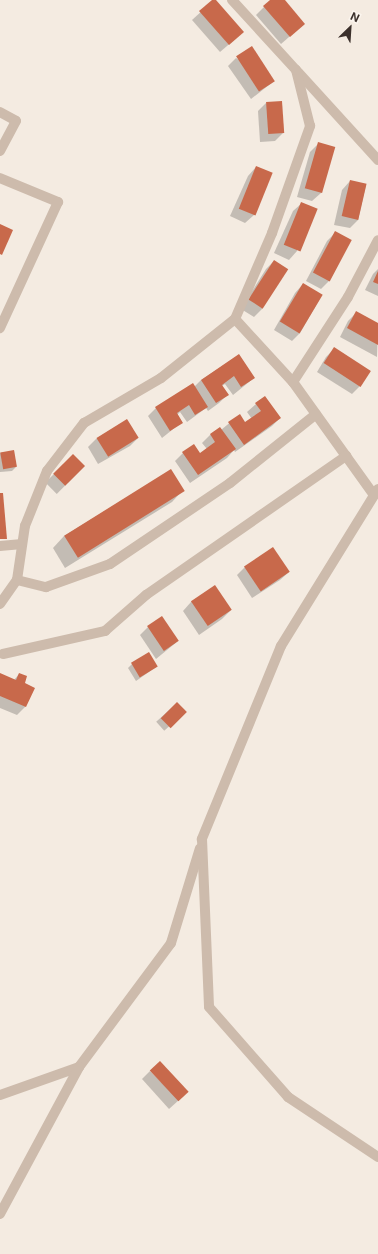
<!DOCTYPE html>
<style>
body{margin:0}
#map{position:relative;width:378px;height:1254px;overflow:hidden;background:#f4ebe1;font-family:Inter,sans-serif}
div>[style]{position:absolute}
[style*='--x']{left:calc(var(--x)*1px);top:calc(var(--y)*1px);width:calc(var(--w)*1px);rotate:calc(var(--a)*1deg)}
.shadow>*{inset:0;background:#0003;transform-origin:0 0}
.building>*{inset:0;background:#c8694b;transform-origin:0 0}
.minor>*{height:10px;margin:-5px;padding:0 5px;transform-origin:5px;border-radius:5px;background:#cdbbac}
span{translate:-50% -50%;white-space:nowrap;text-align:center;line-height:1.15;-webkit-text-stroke:3px #fbf5ee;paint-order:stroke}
.north{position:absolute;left:330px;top:8px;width:40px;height:40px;-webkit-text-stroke:3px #fbf5ee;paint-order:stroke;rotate:25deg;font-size:11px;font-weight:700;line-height:16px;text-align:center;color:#3b302b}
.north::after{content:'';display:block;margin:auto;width:14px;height:18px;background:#3b302b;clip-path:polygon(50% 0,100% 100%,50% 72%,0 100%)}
</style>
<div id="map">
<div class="shadow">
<i style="clip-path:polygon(214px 0,234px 40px,220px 52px,192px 20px)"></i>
<i style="clip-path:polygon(271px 0,283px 0,304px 24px,281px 44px,256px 15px)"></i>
<i style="clip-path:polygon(236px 58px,274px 81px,251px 99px,228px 66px)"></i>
<i style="clip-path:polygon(266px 103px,283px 133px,275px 141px,260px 142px,258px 111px)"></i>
<i style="clip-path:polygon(318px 144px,333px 148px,321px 193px,312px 201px,297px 197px,310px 152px)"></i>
<i style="clip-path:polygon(256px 167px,271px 174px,254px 215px,245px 223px,230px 216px,248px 176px)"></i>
<i style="clip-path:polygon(350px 181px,366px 185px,358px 220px,350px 228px,334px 225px,342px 190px)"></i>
<i style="clip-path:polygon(302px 203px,297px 251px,289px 260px,274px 253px,293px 211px)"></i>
<i style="clip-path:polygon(335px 233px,329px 281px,321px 289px,306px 281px,327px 241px)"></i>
<i style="clip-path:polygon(274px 261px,262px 309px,254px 317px,241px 309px,266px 269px)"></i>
<i style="clip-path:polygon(378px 269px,378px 296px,365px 290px,373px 274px)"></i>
<i style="clip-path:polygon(303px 284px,322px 295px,300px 333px,292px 341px,274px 330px,295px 293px)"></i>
<i style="clip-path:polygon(356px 313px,378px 324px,377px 357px,340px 337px,348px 321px)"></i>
<i style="clip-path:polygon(334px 349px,360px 386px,352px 394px,317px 372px,326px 357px)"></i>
<i style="clip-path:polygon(239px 355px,254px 378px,233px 395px,225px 384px,222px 386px,227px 395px,219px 403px,208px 411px,206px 408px,187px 422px,180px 412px,177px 415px,182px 422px,162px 438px,148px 416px,156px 408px,194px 387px,201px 380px)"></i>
<i style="clip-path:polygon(256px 404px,280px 418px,272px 426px,235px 452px,234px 450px,227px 458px,190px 483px,175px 461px,183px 453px,200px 454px,207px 449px,202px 443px,210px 435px,220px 428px,221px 430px,239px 415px,245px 423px,252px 419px,247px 412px)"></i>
<i style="clip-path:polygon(127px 420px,138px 438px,130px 446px,98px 464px,88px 447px,96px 439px)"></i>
<i style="clip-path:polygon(14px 451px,16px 467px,12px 471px,0 472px,0 453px)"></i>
<i style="left:73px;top:455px;width:16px;height:39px;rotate:45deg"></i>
<i style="clip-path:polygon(171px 471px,183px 490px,172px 502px,65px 568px,53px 548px,64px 536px)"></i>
<i style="clip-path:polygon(245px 567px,289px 572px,280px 580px,252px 598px,237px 575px)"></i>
<i style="clip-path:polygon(215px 587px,231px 610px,222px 619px,199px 635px,183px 611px,191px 602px)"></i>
<i style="clip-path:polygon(148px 627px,178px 641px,156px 659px,140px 635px)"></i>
<i style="clip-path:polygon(132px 664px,156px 667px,136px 681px,128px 668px)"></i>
<i style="clip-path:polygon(0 674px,14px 680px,19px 674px,23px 684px,33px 688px,25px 707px,17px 715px,0 708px)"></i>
<i style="left:177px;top:703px;width:12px;height:28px;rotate:48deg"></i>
<i style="clip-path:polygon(150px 1071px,179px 1100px,169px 1109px,142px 1079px)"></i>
</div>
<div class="building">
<i style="clip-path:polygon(212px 0,216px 0,244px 32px,229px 45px,199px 11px)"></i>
<i style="clip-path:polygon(270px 0,285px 0,305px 24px,290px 37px,263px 6px)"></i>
<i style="left:252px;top:46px;width:42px;height:19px;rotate:57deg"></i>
<i style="left:282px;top:101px;width:32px;height:16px;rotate:86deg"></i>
<i style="left:318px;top:142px;width:18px;height:48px;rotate:16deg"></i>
<i style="left:256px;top:166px;width:18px;height:46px;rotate:22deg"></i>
<i style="left:350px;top:180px;width:17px;height:37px;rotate:13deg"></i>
<i style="left:301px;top:202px;width:18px;height:46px;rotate:22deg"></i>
<i style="clip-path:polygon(0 224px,13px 230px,2px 255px,0 254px)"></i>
<i style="left:335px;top:231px;width:19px;height:47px;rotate:28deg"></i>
<i style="left:274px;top:260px;width:17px;height:47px;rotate:33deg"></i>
<i style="clip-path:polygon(378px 271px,378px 284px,373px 282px)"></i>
<i style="left:303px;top:283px;width:23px;height:45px;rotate:31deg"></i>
<i style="clip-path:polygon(356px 311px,378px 323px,378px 345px,347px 328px)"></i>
<i style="left:334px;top:347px;width:44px;height:19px;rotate:33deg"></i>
<i style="clip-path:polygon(239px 354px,255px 378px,241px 387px,234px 376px,222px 385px,229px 395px,216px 403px,201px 380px)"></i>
<i style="clip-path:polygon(193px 383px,208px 407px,195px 415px,189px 405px,177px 413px,183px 423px,170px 431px,155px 407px)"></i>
<i style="clip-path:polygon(265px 396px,281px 418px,244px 445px,228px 422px,240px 414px,245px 422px,261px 411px,255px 403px)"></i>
<i style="left:127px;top:419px;width:22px;height:36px;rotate:58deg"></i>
<i style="clip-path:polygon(220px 427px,236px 449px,198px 475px,182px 452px,194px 444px,200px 453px,215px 442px,210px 434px)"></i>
<i style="left:14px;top:450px;width:17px;height:14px;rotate:80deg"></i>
<i style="left:73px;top:454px;width:17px;height:28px;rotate:45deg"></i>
<i style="left:171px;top:469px;width:26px;height:126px;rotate:58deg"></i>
<i style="clip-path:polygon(0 493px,3px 493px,7px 539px,0 539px)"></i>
<i style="left:273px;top:547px;width:30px;height:35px;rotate:56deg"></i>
<i style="left:215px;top:585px;width:30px;height:29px;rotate:56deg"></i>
<i style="left:162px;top:616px;width:30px;height:18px;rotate:56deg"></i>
<i style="left:149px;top:652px;width:17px;height:21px;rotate:59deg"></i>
<i style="clip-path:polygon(0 673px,16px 680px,19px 673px,27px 676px,25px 683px,35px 688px,26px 707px,0 696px)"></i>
<i style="left:177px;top:702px;width:14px;height:23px;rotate:45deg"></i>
<i style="left:160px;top:1061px;width:42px;height:14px;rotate:47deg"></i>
</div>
<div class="minor">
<i style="--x:298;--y:72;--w:119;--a:47.7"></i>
<i style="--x:0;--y:112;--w:18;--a:29"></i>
<i style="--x:16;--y:121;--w:34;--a:118"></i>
<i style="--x:0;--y:178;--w:63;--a:22.5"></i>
<i style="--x:58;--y:202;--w:139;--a:114.7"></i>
<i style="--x:235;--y:319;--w:86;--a:47.4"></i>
<i style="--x:293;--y:382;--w:139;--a:54.4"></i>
<i style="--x:293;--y:382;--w:101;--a:-57.1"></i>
<i style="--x:348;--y:297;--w:64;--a:-62.2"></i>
<i style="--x:378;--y:489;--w:185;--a:121.7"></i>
<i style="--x:281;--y:646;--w:209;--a:112.3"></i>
<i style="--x:202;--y:839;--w:168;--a:87.6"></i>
<i style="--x:209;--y:1007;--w:120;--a:48.7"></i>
<i style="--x:288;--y:1097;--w:108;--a:33.7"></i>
<i style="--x:0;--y:546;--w:22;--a:-5"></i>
<i style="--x:17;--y:580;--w:30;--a:14"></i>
<i style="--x:46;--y:587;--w:68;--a:-19.8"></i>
<i style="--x:110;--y:564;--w:145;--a:-34"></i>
<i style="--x:230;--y:483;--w:110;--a:-38.7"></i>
<i style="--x:0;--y:604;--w:29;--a:-55"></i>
<i style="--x:17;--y:580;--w:55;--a:-81.6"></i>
<i style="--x:25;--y:526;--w:59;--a:-68.2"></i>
<i style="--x:47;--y:471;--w:61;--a:-52.4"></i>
<i style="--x:84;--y:423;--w:89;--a:-30.3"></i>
<i style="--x:161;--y:378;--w:95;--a:-38.6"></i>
<i style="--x:235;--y:319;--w:94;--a:-66.7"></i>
<i style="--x:272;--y:233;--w:114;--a:-70.4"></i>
<i style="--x:310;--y:126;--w:58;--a:-104"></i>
<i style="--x:296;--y:70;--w:95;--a:-132.4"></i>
<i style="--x:3;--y:654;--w:105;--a:-12.7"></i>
<i style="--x:105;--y:631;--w:55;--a:-41.3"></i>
<i style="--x:146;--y:595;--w:244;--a:-34.8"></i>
<i style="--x:0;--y:1095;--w:84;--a:-19.5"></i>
<i style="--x:79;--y:1067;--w:154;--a:-53.4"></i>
<i style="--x:171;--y:943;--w:99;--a:-73"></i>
<i style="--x:0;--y:1214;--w:167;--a:-61.7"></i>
</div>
<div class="north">N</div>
</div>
